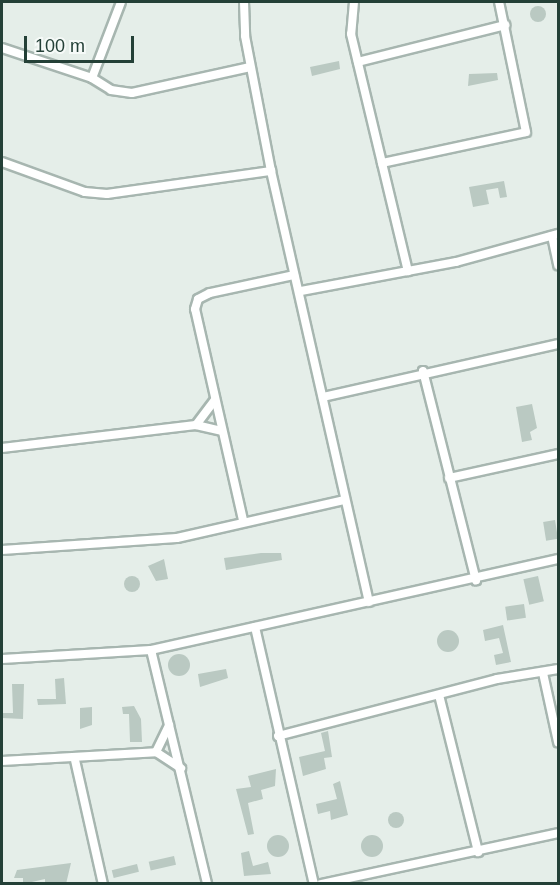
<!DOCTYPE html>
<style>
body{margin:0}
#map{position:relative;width:560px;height:885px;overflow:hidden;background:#e5eee9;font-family:Helvetica,sans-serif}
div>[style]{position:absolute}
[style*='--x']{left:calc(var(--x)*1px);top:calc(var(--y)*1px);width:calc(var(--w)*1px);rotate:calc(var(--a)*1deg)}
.building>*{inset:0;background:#bac9c2;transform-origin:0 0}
.round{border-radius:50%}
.roads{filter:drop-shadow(2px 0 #a7b6b0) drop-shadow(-2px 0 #a7b6b0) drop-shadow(0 2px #a7b6b0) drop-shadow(0 -2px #a7b6b0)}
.minor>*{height:8px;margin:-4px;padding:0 4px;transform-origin:4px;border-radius:4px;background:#fff}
span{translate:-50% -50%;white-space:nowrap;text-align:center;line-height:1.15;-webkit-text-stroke:5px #f6faf8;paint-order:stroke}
.frame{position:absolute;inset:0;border:3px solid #244037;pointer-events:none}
.scale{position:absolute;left:24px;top:36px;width:110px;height:27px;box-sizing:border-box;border:3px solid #244037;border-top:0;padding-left:8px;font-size:18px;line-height:21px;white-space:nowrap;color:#244037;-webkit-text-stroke:4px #f6faf8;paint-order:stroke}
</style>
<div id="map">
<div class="building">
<i class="round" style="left:530px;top:6px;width:16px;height:16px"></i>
<i style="clip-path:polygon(339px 61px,340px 69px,312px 76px,310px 67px)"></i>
<i style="clip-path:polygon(497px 73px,498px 80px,468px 86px,469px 74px)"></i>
<i style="clip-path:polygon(504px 181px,507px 197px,500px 198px,498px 188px,486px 190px,489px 204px,473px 207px,469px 187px)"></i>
<i style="clip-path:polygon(532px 404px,537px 428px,530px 432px,532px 440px,522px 442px,516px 407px)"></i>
<i style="left:555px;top:520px;width:19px;height:12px;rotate:81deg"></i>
<i style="clip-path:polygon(261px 553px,281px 553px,282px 560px,226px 570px,224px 558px)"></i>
<i style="clip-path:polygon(164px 559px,168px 579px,156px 581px,148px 566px)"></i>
<i style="left:538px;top:576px;width:26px;height:15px;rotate:77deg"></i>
<i class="round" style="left:124px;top:576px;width:16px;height:16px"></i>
<i style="left:524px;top:604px;width:14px;height:19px;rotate:82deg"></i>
<i style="clip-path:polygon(503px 625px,511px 662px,496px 665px,494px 655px,503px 653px,499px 638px,485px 641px,483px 630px)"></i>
<i class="round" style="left:437px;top:630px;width:22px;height:22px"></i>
<i class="round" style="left:168px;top:654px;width:22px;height:22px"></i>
<i style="clip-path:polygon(226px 669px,228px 678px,200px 687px,198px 674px)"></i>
<i style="clip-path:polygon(64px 678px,66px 704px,38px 705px,37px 699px,56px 699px,55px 679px)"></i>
<i style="clip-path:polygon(12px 684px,24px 684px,23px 719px,2px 718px,2px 713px,13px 713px)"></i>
<i style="clip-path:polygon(134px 706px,141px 719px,142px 742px,130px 742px,129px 714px,123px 714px,122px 707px)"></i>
<i style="clip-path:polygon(92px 707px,92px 725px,80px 729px,80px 708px)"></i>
<i style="clip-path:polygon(328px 731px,332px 757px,324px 758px,326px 769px,303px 776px,299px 757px,325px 751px,321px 733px)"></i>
<i style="clip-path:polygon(276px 769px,275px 786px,261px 790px,263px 799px,248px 803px,254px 834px,248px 835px,236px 789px,251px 787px,248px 776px)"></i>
<i style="clip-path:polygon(340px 781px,348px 815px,331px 820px,330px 811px,318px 814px,316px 804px,337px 799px,333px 784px)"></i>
<i class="round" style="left:388px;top:812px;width:16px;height:16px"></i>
<i class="round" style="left:267px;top:835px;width:22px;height:22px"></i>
<i class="round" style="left:361px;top:835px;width:22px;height:22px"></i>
<i style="clip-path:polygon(249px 851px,253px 866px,268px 862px,271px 874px,244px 876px,241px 853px)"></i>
<i style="left:174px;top:856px;width:9px;height:26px;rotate:77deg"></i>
<i style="clip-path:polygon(71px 863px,66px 884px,45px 884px,45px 879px,23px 884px,23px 878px,14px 878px,17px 870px)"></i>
<i style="left:137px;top:864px;width:8px;height:26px;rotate:76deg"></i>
</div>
<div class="roads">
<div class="minor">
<i style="--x:244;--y:2;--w:34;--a:88"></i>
<i style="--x:245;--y:36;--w:137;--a:79.1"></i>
<i style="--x:271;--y:171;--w:442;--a:77.2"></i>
<i style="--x:354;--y:2;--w:32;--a:95"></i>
<i style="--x:351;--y:34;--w:244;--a:76.5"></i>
<i style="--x:2;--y:48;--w:95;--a:18.4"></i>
<i style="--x:92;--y:78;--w:22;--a:32"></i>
<i style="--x:111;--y:90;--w:21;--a:8"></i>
<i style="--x:132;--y:93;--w:121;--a:-12.4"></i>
<i style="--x:358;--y:62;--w:152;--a:-14.1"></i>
<i style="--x:92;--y:78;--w:81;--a:-69.1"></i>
<i style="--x:2;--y:162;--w:88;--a:19.9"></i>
<i style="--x:85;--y:192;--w:22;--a:5"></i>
<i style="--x:107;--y:194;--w:166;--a:-8"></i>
<i style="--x:382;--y:163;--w:147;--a:-12.1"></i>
<i style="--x:526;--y:132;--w:133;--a:-101.7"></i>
<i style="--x:552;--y:236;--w:30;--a:78"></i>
<i style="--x:301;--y:291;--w:158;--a:-10.6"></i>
<i style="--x:456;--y:262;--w:106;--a:-15.4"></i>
<i style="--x:423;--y:371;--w:216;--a:75.8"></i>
<i style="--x:323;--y:397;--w:241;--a:-12.7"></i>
<i style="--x:196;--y:425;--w:31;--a:-53"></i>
<i style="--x:2;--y:448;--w:195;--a:-6.8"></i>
<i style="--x:196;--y:425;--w:26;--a:13"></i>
<i style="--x:449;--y:478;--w:112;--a:-12.4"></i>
<i style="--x:243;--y:520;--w:216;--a:-102.8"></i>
<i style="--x:195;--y:309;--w:10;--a:-73"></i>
<i style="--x:198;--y:299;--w:13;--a:-27"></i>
<i style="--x:210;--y:293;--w:86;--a:-12.1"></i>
<i style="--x:2;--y:550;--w:175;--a:-3.9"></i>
<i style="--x:177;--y:538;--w:171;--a:-12.8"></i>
<i style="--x:255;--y:627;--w:264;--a:77.1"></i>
<i style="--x:151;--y:650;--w:241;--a:76.5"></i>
<i style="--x:2;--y:659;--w:149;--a:-3.5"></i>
<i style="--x:151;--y:650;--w:417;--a:-12.6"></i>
<i style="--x:543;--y:673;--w:71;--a:77.7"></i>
<i style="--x:439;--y:695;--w:162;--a:76"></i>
<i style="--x:278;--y:736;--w:226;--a:-14.6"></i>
<i style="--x:497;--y:679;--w:62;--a:-9.3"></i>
<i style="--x:156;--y:752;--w:30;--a:-64"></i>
<i style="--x:75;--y:760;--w:127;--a:77.3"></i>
<i style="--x:2;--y:761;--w:154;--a:-3.3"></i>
<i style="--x:156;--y:752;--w:30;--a:33"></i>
<i style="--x:321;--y:884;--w:242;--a:-12.1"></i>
</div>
</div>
<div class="frame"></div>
<div class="scale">100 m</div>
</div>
